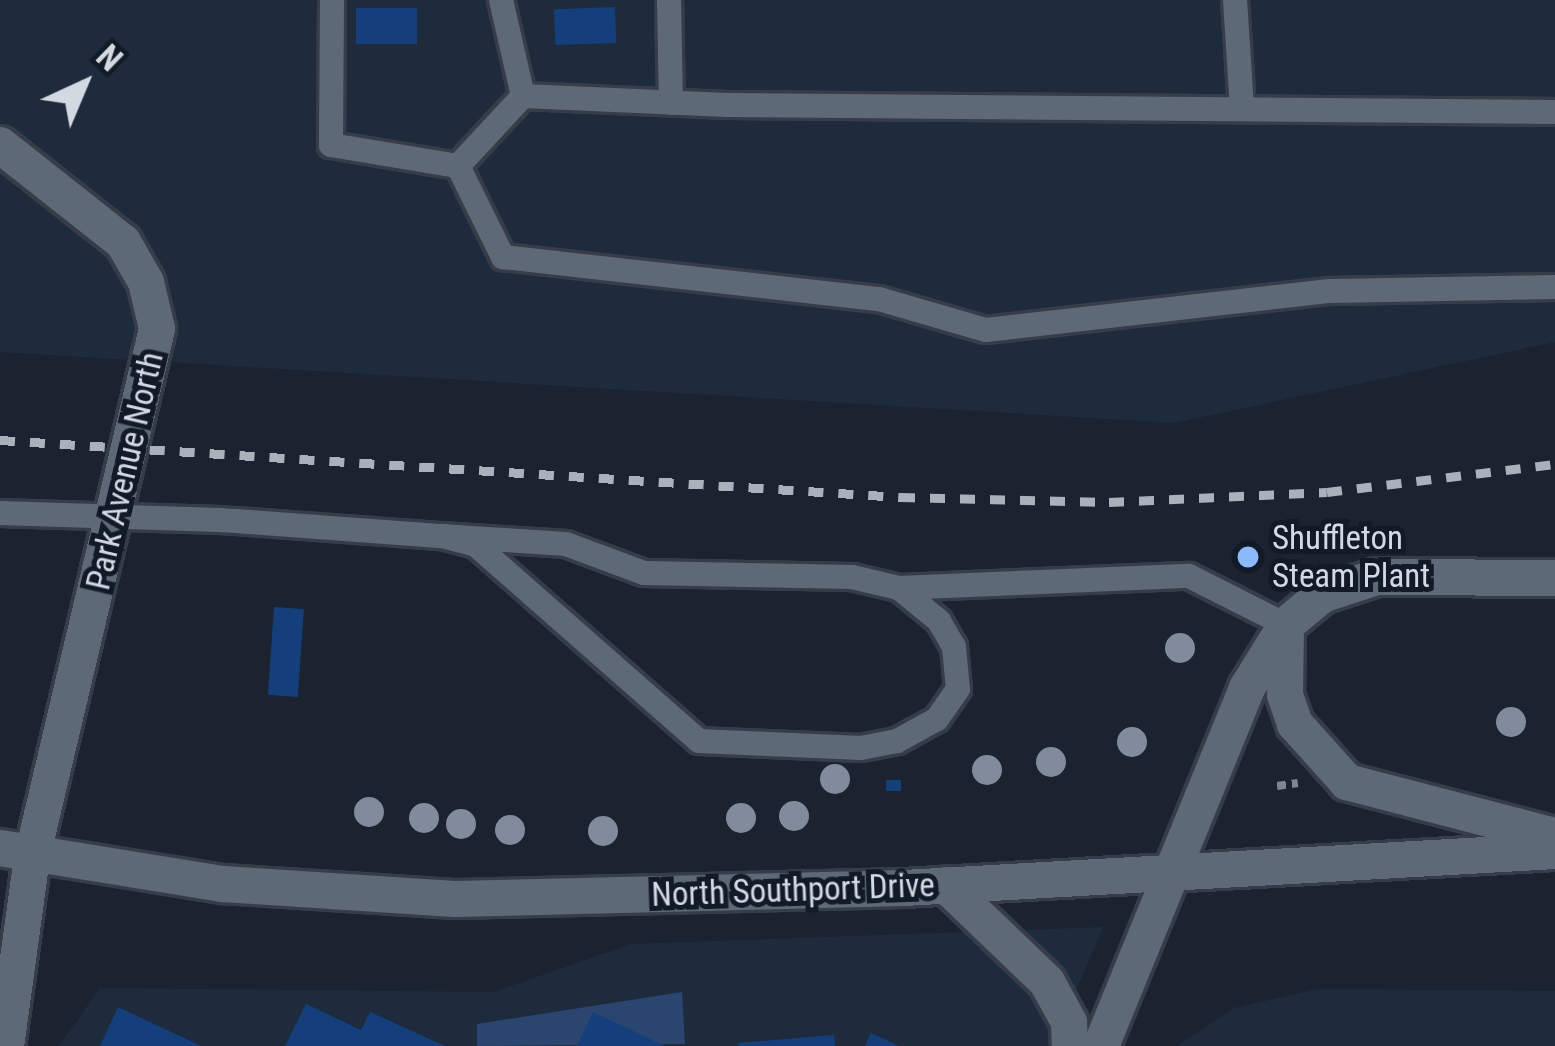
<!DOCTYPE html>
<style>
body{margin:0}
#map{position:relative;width:1555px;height:1046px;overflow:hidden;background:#1b2330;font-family:"Roboto Condensed",sans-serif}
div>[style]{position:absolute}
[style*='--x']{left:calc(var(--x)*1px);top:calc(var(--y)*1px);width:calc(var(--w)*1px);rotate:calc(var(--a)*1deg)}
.built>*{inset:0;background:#1e2b3d}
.green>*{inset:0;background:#2a466f}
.building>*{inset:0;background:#143f7b;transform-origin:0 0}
.path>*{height:8px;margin-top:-4px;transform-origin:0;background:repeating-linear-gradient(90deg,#7f8691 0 9px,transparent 0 15px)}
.roads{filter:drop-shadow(3px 0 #363d48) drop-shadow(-3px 0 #363d48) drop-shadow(0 3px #363d48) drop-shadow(0 -3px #363d48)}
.lane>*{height:24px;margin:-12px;padding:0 12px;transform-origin:12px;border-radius:12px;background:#5e6978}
.secondary>*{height:36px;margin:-18px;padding:0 18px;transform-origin:18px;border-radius:18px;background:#5e6978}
.rail>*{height:9px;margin-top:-4.5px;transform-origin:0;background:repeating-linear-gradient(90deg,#abb1bb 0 15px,transparent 0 30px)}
.trees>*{width:30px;height:30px;margin:-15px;border-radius:50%;background:#818b9b}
.dots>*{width:33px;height:33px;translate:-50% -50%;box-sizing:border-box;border:6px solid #111a26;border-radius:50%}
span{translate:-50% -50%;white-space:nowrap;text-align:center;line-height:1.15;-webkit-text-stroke:10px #111a26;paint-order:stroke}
.street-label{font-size:33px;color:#d3d9e2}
.poi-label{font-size:33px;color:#d3d9e2}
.left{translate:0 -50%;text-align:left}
.north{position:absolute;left:24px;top:24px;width:120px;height:120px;-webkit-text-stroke:9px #111a26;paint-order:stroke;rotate:44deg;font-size:33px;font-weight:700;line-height:48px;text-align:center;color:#d3d9e2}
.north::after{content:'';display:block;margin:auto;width:42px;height:54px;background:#d3d9e2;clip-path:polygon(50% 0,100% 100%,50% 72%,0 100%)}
</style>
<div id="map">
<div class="built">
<i style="clip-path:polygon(0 0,1555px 0,1555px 342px,1174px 423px,0 352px)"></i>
<i style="clip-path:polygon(1103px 927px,1053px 1046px,59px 1046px,100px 988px,494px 992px,631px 944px)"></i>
<i style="clip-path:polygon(1318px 989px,1555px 991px,1555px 1046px,1177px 1046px,1234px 1008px)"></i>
</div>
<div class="green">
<i style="clip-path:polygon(682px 992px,685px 1044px,477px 1046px,477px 1024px)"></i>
</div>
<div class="building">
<i style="left:615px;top:7px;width:36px;height:61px;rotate:88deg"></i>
<i style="left:417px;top:8px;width:36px;height:61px;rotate:90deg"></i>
<i style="left:274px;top:607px;width:30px;height:88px;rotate:4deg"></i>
<i style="left:901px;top:780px;width:11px;height:15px;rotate:90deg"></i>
<i style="clip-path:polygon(306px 1004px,361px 1030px,370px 1012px,445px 1046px,285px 1046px)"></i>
<i style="clip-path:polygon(118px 1007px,201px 1046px,100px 1046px)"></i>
<i style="clip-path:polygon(593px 1012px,665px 1046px,577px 1046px)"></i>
<i style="clip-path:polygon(871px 1033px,899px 1046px,865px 1046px)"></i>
<i style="clip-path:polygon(834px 1035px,835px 1046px,739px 1046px,738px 1043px)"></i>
</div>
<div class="path">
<i style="--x:1277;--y:786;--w:21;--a:-8"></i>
</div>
<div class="roads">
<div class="lane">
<i style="--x:332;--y:0;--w:145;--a:90.4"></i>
<i style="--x:331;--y:145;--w:129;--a:9.4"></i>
<i style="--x:458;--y:166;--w:96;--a:-47.1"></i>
<i style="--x:523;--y:96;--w:204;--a:2.5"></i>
<i style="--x:727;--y:105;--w:828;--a:0.48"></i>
<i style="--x:501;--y:0;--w:98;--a:77.1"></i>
<i style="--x:669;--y:0;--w:103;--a:88.9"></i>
<i style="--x:1235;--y:0;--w:109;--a:86.3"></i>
<i style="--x:458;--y:166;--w:102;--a:63.7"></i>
<i style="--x:503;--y:257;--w:378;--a:6.4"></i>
<i style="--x:879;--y:299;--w:111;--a:16.2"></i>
<i style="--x:986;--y:330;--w:346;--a:-6.5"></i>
<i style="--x:1330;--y:291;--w:225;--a:-1"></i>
<i style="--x:0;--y:513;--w:220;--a:1.8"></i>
<i style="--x:220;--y:520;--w:16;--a:4"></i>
<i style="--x:236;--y:521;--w:207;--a:4.2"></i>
<i style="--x:442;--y:536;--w:124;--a:3.7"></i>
<i style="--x:566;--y:544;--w:83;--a:20.4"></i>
<i style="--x:644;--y:573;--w:208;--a:1.1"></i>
<i style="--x:852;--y:577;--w:48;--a:13.2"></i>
<i style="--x:899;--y:588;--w:52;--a:39.5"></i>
<i style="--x:939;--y:621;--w:30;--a:60"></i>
<i style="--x:954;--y:647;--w:42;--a:84.6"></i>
<i style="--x:958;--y:689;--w:37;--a:125"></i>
<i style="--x:937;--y:719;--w:46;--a:151.2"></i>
<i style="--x:897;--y:741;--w:37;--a:169"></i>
<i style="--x:861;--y:748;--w:162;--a:-177.5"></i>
<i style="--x:699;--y:741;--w:297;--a:-138.7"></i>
<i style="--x:476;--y:545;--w:35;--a:-165"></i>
<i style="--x:899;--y:588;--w:290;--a:-2.4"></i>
<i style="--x:1189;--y:576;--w:109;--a:26.8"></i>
</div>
<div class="secondary">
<i style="--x:0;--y:145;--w:157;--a:38.3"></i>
<i style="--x:123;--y:242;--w:46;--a:60.1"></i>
<i style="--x:146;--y:282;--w:48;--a:76.8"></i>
<i style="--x:157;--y:329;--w:543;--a:103.32"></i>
<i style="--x:32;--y:857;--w:191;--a:97.8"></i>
<i style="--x:1286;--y:627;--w:68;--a:90.8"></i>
<i style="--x:1285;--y:695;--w:31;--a:71"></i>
<i style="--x:1295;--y:724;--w:78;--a:48.1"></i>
<i style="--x:1347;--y:782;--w:215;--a:14.6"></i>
<i style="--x:0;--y:848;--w:226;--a:9.2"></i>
<i style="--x:223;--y:884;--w:232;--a:3.7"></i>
<i style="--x:455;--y:899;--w:449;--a:-1.4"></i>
<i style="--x:904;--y:888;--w:652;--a:-3.25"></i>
<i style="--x:946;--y:885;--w:140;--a:43.8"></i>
<i style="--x:1047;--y:982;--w:46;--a:61.2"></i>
<i style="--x:1069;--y:1022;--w:24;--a:88"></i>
<i style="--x:1101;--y:1046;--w:387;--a:-67.8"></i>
<i style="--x:1247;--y:688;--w:74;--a:-58.2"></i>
<i style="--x:1286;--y:625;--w:47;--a:-39.8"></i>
<i style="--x:1322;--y:595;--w:58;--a:-18.1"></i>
<i style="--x:1377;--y:577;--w:178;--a:0.3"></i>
</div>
</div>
<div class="rail">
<i style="--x:0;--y:440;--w:902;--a:3.62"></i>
<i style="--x:900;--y:497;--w:209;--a:1.4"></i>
<i style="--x:1109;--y:502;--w:218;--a:-2.6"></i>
<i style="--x:1327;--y:492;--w:230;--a:-7"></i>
</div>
<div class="trees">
<i style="left:1180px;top:648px"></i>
<i style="left:1511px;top:722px"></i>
<i style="left:1132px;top:742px"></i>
<i style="left:1051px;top:762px"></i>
<i style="left:987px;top:770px"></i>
<i style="left:835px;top:779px"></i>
<i style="left:369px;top:812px"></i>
<i style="left:794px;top:816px"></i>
<i style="left:424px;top:818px"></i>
<i style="left:741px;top:818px"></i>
<i style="left:461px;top:824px"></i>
<i style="left:510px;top:830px"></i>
<i style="left:603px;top:831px"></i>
</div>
<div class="dots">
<i style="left:1248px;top:557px;background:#8cb9fc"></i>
</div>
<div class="street-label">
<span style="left:125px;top:471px;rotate:-77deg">Park Avenue North</span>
<span style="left:793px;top:890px;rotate:-2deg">North Southport Drive</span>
</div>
<div class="poi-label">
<span class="left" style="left:1272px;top:557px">Shuffleton<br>Steam Plant</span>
</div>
<div class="north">N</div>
</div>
